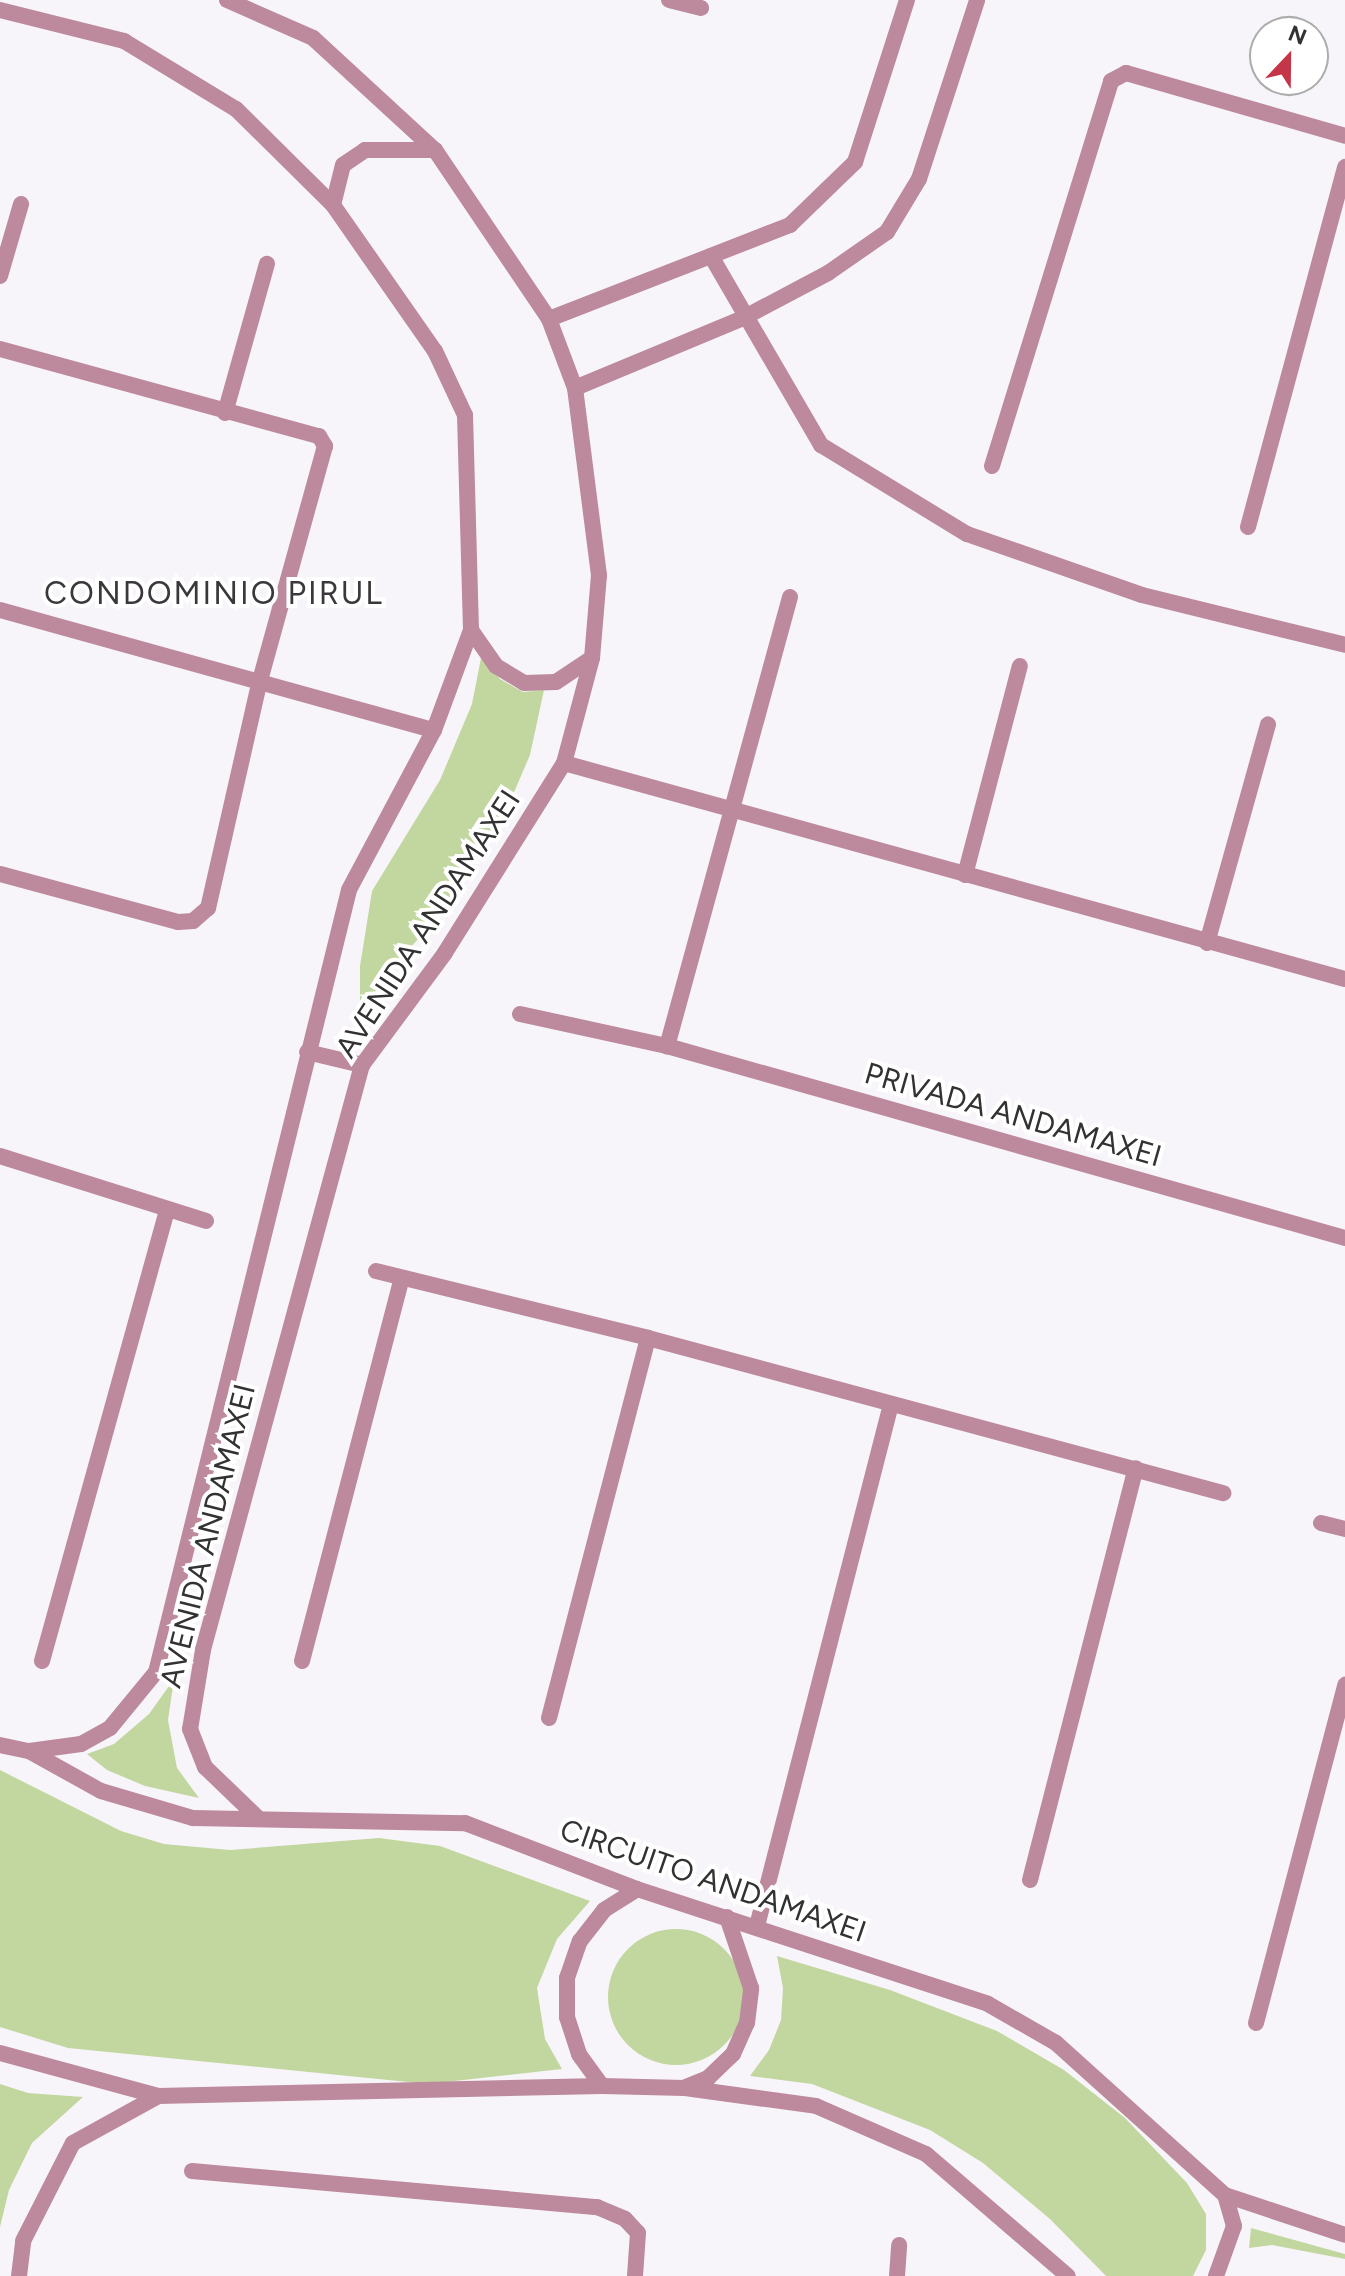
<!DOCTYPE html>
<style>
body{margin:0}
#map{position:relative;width:1345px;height:2276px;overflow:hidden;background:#f8f5fa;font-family:Figtree,sans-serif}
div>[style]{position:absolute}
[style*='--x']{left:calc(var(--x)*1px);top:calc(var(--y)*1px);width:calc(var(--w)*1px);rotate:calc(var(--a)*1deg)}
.green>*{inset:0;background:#c2d79f}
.round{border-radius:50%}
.minor>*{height:16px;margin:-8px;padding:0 8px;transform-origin:8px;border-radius:8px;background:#bc899d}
.tertiary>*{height:16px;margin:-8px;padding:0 8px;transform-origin:8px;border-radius:8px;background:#bc899d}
span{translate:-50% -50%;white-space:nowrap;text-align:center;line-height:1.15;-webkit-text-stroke:8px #fff;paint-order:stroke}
.street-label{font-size:30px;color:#333233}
.neighbourhood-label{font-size:32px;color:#3b383c;letter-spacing:2px}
.north{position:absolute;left:1249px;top:16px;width:80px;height:80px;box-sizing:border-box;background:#fff;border:2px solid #adadad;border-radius:50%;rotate:22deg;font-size:22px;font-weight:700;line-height:32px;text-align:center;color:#333233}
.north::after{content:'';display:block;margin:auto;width:28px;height:36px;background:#c53548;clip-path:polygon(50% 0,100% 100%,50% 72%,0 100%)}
</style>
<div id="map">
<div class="green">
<i style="clip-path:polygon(481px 658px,500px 679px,523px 692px,544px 690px,530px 755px,500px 825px,450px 904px,387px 973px,360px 1017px,360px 966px,372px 891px,440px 780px,472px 704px)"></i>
<i style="clip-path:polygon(174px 1679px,168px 1720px,177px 1768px,199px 1798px,145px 1786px,107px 1770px,87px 1754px,114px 1744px,149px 1714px)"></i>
<i style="clip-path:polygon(0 1770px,121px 1831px,164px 1844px,230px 1850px,379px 1838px,440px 1846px,590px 1901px,557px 1939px,537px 1988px,545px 2039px,562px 2069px,428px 2084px,68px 2048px,0 2027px)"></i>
<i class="round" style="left:608px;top:1929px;width:136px;height:136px"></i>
<i style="clip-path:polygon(777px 1956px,890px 1990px,997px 2031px,1064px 2070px,1125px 2118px,1187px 2183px,1206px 2214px,1206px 2250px,1193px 2276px,1106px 2276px,1050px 2219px,983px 2163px,930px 2130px,812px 2084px,750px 2076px,769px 2050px,781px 2020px,783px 1988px)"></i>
<i style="clip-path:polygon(0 2084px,28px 2093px,83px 2097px,32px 2143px,9px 2190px,0 2227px)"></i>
<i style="clip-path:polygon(1251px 2228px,1345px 2254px,1345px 2259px,1272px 2245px,1249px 2248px)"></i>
</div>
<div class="minor">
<i style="--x:669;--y:0;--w:33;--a:14"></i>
<i style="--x:711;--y:256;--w:219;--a:59.8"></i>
<i style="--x:821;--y:445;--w:171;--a:31.4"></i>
<i style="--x:967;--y:534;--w:185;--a:19.2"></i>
<i style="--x:1142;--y:595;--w:209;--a:13.8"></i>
<i style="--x:0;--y:276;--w:75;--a:-73.7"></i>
<i style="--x:549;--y:319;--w:259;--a:-21.3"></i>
<i style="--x:790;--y:225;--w:91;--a:-44.1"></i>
<i style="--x:855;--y:162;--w:170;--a:-72.2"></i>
<i style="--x:0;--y:349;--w:331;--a:15.3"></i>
<i style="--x:319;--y:436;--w:12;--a:59"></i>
<i style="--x:325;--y:446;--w:247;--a:105.5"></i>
<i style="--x:259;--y:684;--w:230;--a:102.8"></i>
<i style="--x:208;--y:908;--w:20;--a:139"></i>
<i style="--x:193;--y:921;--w:15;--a:176"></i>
<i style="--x:178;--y:922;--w:184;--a:-164.9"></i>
<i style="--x:575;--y:388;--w:182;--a:-22.6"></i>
<i style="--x:743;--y:318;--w:96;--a:-27.9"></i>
<i style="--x:828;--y:273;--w:72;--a:-34.8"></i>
<i style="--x:887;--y:232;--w:62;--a:-58.9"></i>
<i style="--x:919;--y:179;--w:188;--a:-72"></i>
<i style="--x:225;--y:413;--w:155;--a:-74.3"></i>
<i style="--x:992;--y:466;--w:403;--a:-72.8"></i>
<i style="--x:1111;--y:81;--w:17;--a:-28"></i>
<i style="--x:1126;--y:73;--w:228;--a:16"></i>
<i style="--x:1248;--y:527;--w:373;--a:-74.9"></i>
<i style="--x:790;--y:597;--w:466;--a:105.3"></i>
<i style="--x:667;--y:1046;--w:705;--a:15.81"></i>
<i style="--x:0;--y:610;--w:450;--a:15.5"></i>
<i style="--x:564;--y:763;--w:810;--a:15.46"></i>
<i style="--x:965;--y:875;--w:216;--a:-75.3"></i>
<i style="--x:1207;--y:943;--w:227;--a:-74.4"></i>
<i style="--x:520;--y:1014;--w:150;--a:12.3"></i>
<i style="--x:0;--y:1156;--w:216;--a:17.5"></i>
<i style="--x:376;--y:1271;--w:280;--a:13.8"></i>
<i style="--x:648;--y:1338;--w:596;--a:15.09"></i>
<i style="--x:1321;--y:1523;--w:25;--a:14"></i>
<i style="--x:42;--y:1661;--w:469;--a:-74.5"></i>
<i style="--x:302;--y:1661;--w:393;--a:-75.4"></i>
<i style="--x:549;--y:1718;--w:393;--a:-75.4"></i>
<i style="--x:1030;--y:1880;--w:425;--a:-75.6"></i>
<i style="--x:757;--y:1926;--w:539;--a:-75.6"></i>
<i style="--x:1256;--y:2023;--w:350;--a:-75.2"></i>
<i style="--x:192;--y:2171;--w:407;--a:5.1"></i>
<i style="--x:597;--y:2207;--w:30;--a:23"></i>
<i style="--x:625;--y:2219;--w:19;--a:47"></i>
<i style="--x:638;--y:2233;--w:43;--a:94"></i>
<i style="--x:897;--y:2276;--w:31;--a:-86"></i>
</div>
<div class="tertiary">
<i style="--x:227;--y:0;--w:94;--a:23.8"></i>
<i style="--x:313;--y:38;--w:166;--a:42.6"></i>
<i style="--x:435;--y:150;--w:204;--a:56"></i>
<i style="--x:549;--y:319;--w:74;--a:69.4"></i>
<i style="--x:575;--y:388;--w:189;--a:82.7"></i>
<i style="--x:599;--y:575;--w:83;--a:94.8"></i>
<i style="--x:592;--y:658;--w:109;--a:104.9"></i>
<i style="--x:564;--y:763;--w:224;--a:122.1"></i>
<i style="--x:445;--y:953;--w:139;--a:126.5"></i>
<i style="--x:362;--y:1065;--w:606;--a:105.21"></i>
<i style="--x:203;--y:1650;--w:80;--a:99.3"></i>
<i style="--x:190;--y:1729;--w:41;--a:68.5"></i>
<i style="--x:205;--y:1767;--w:72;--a:43.9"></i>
<i style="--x:0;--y:10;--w:128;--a:14"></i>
<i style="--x:124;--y:41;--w:131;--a:31.3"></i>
<i style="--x:236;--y:109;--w:136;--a:44.7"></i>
<i style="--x:333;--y:205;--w:178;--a:55.1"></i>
<i style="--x:435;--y:351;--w:71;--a:64.9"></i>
<i style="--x:465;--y:415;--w:215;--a:88.4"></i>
<i style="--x:471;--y:630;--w:107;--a:110.3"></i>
<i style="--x:434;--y:730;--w:181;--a:118"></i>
<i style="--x:349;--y:890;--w:805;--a:103.86"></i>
<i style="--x:156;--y:1672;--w:72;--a:129.4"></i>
<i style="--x:110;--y:1728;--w:33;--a:151"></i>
<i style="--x:81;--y:1744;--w:52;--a:172.3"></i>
<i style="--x:333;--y:205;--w:41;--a:-76"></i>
<i style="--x:343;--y:165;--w:27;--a:-34"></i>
<i style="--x:365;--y:150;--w:70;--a:0"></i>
<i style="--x:471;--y:630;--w:44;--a:55.2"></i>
<i style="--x:496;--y:666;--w:33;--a:31"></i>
<i style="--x:524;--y:683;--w:32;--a:-2"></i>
<i style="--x:556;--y:682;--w:43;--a:-33.7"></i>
<i style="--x:307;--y:1052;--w:57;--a:13.3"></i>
<i style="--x:0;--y:1745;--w:30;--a:12"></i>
<i style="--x:29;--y:1751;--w:82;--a:29.1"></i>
<i style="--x:101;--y:1791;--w:96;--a:16.4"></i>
<i style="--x:193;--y:1818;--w:272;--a:1.1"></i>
<i style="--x:465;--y:1823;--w:184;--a:21"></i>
<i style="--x:637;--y:1889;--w:369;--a:18.1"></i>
<i style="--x:988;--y:2004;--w:78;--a:29.8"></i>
<i style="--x:1056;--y:2043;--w:227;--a:42"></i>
<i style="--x:1225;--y:2195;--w:126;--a:18.4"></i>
<i style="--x:0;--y:2053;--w:164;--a:15.2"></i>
<i style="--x:158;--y:2096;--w:444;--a:-1.3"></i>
<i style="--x:602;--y:2086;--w:83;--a:1.4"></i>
<i style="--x:685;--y:2088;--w:132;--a:7.8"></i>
<i style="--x:816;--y:2106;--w:120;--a:23.6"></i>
<i style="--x:926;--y:2154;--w:187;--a:40.7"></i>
<i style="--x:602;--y:2086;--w:39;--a:-126"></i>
<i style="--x:579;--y:2054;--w:39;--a:-108"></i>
<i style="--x:567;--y:2017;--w:39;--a:-90"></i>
<i style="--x:567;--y:1978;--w:39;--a:-71"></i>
<i style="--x:580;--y:1941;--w:39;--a:-52"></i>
<i style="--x:604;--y:1910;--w:39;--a:-32"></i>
<i style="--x:686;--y:2087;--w:24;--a:-22"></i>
<i style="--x:708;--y:2078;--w:35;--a:-44"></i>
<i style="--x:733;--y:2054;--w:34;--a:-66"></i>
<i style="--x:747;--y:2023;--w:35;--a:-83"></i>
<i style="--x:751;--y:1988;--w:75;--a:-108.7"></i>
<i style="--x:19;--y:2276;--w:35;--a:-83"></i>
<i style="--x:23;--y:2241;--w:110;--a:-63"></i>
<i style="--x:73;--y:2143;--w:97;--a:-28.9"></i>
<i style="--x:1216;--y:2276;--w:53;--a:-70.2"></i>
<i style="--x:1234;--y:2226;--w:32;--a:-106"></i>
</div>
<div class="street-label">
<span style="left:428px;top:924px;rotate:-57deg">AVENIDA ANDAMAXEI</span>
<span style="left:1013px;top:1115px;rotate:16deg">PRIVADA ANDAMAXEI</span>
<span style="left:208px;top:1536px;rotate:-76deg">AVENIDA ANDAMAXEI</span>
<span style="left:713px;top:1881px;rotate:19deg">CIRCUITO ANDAMAXEI</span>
</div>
<div class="neighbourhood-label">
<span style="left:214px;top:593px">CONDOMINIO PIRUL</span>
</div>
<div class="north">N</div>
</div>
